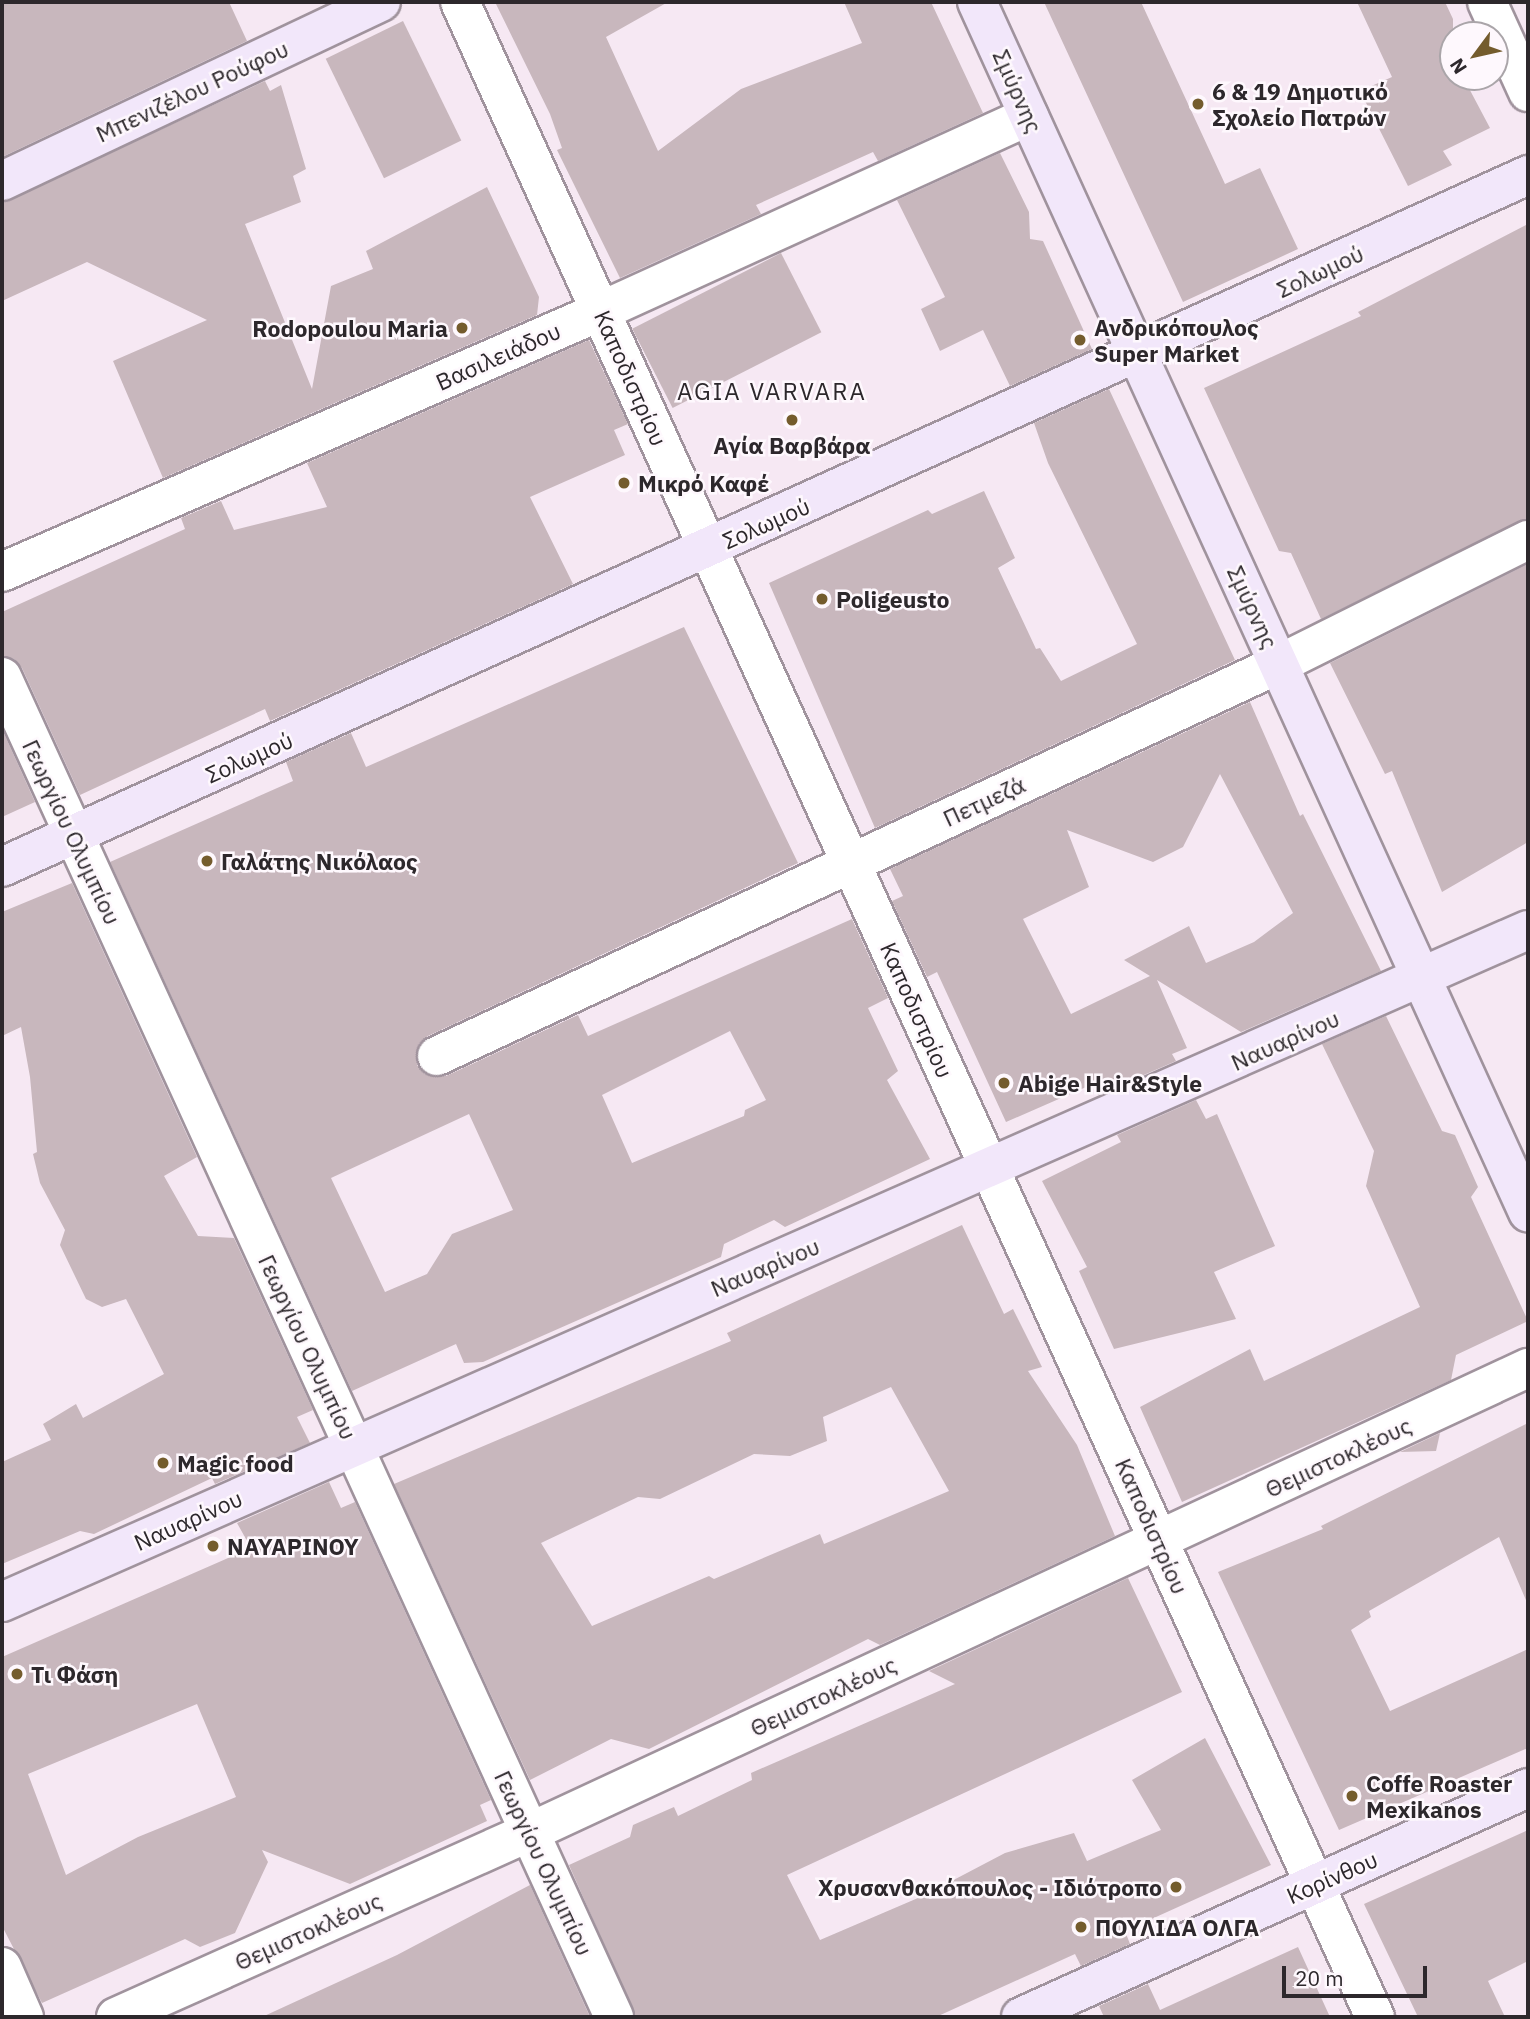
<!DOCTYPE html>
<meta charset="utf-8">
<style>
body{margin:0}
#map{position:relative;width:1530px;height:2019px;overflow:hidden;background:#f6e8f3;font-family:"IBM Plex Sans",sans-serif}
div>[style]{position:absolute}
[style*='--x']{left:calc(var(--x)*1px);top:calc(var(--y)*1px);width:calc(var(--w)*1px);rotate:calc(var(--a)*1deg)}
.building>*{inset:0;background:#c8b7bd;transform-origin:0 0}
.roads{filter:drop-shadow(2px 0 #a0939d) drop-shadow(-2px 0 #a0939d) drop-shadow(0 2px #a0939d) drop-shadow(0 -2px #a0939d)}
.street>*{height:38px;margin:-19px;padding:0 19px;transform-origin:19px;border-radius:19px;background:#fff}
.secondary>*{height:38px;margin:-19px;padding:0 19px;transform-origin:19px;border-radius:19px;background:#f2e7fa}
.dots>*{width:19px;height:19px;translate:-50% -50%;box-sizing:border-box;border:4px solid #fef8fd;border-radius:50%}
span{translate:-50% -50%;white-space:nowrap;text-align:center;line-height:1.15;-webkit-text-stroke:5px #fef8fd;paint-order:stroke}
.street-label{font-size:23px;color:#2d282c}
.poi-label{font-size:23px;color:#2d282c;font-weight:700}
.left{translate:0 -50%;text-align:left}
.right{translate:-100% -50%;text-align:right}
.neighbourhood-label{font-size:24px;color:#2d282c;letter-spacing:2px}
.frame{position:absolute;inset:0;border:4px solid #2d282c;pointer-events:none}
.north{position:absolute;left:1439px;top:21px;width:70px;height:70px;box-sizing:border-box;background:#fef8fd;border:2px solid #aaa5a9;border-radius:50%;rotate:237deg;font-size:19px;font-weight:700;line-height:28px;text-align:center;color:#2d282c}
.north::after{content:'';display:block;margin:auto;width:24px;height:32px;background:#745c2d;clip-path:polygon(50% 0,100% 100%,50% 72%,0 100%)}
.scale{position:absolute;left:1282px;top:1966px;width:145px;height:32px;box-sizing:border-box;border:4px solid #2d282c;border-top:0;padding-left:9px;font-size:21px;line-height:24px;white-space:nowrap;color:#2d282c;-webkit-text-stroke:5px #fef8fd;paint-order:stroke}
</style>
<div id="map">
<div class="building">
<i style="clip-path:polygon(2px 2px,229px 2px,247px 41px,2px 157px)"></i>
<i style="clip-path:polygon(495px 2px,668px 2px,606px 37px,658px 151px,741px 89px,862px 43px,844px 2px,931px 2px,983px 113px,878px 161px,873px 152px,756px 205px,761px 214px,620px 278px,557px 150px,562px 148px,550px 114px)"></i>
<i style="clip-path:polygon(1044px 2px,1141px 2px,1225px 184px,1260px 168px,1298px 249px,1183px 302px)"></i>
<i style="clip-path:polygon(1357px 2px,1445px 2px,1453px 19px,1453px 77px,1463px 77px,1490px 128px,1443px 151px,1452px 165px,1408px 186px,1360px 91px,1392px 77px)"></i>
<i style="left:403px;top:21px;width:133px;height:86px;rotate:64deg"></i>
<i style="clip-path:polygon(265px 81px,270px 91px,281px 85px,306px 169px,293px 176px,301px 202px,245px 224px,312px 389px,331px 286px,373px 269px,366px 251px,487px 187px,539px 297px,537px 315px,163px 478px,113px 361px,207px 320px,87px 262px,2px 301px,2px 203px)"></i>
<i style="clip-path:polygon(1000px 153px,1029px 212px,1030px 239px,1043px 241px,1092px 349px,1010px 386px,983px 330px,940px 351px,921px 309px,945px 297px,897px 200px)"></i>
<i style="clip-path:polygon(1528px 224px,1528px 518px,1321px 619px,1291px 553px,1279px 551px,1204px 388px,1361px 316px,1358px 312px)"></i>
<i style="left:781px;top:253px;width:89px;height:167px;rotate:63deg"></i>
<i style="clip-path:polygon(589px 340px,628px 424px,614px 430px,625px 455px,530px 497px,573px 584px,270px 721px,265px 709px,80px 795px,22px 668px,14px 659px,2px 656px,2px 612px,185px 529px,181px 518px,221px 501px,234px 530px,327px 507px,307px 463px)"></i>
<i style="clip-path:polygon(1109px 389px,1235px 660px,875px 828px,769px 583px,928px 510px,932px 514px,984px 491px,1015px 558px,998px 568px,1036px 649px,1040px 648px,1061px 681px,1137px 644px,1048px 463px,1034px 423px)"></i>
<i style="clip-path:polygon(1528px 564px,1528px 842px,1442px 892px,1392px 771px,1385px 774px,1330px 663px)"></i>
<i style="clip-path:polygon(evenodd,684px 627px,798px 863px,428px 1036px,419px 1044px,417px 1065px,425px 1074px,446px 1076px,578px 1015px,588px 1036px,852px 919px,888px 998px,868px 1008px,898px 1071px,887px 1080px,930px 1159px,785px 1227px,774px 1220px,724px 1244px,721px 1257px,483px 1362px,464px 1363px,456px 1344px,352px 1391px,110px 862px,293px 781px,286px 762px,351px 733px,366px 767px,684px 627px,730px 1031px,766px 1100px,745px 1110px,744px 1116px,632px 1163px,602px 1095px,730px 1031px,684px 627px,469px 1114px,513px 1210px,452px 1234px,427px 1274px,385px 1292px,331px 1178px,469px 1114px)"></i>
<i style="clip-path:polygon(evenodd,1250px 702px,1300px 816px,1303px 814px,1381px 971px,1241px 1032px,1157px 980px,1187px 1048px,1172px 1054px,1176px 1061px,1098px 1095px,1093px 1084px,1006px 1122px,937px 972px,927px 977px,892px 901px,903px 896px,890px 869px,1250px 702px,1220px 774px,1293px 913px,1254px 942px,1206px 963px,1189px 926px,1124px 960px,1150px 976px,1071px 1014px,1023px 919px,1089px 887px,1067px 830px,1153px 862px,1183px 847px,1220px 774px)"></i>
<i style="clip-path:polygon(2px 729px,35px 802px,2px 817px)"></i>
<i style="clip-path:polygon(72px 883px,197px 1157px,164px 1176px,198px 1236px,234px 1238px,313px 1410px,297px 1417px,310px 1443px,215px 1484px,212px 1478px,94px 1534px,80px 1531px,2px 1564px,2px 1462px,51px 1440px,43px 1424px,76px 1404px,83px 1418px,164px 1374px,126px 1299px,102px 1307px,86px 1299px,60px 1245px,65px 1230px,40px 1183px,33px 1154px,37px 1152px,30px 1077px,21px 1027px,2px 1036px,2px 912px)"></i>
<i style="clip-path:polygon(1386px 1016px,1442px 1131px,1455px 1135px,1478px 1187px,1471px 1197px,1528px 1321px,1456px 1355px,1451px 1380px,1182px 1502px,1140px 1407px,1250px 1349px,1264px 1381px,1420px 1307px,1366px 1186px,1374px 1151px,1322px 1044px)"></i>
<i style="clip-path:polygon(1196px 1100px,1206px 1119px,1217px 1114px,1275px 1246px,1214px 1272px,1236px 1319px,1114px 1349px,1079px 1271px,1087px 1267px,1042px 1181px,1121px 1142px,1117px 1135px)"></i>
<i style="clip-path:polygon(evenodd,962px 1225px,1004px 1314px,1013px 1309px,1042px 1367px,1028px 1371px,1077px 1445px,1115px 1536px,880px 1645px,868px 1639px,649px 1749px,611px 1739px,530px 1780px,394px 1484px,731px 1341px,727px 1333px,962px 1225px,891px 1387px,949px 1491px,824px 1544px,820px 1534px,714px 1579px,709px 1576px,592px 1626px,541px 1543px,638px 1497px,660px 1499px,754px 1454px,790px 1456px,827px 1441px,823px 1417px,891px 1387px)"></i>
<i style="clip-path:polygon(1528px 1423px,1528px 1605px,1499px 1537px,1369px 1611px,1371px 1617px,1351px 1630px,1390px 1711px,1528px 1649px,1528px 1748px,1339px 1830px,1218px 1572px,1323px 1529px,1321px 1526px)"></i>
<i style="clip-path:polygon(1440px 1433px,1436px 1451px,1400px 1452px)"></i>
<i style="clip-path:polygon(evenodd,329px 1482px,341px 1508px,355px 1502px,491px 1800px,480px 1805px,487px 1821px,350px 1884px,262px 1850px,268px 1862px,235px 1933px,200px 1947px,185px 1939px,42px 2003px,2px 1926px,2px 1657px,251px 1548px,237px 1523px,329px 1482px,197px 1704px,236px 1797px,138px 1837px,66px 1875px,28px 1774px,197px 1704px)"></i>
<i style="clip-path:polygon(1128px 1578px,1182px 1692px,787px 1875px,820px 1940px,925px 1895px,1005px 1853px,1074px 1833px,1087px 1861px,1161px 1830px,1132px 1780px,1205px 1738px,1271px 1865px,1125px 1931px,1130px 1944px,1081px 1966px,1075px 1954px,936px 2017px,636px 2017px,569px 1865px,630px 1837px,633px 1825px,674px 1807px,678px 1816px,752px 1780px,751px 1773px,955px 1684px,929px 1671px)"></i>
<i style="clip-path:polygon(1528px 1830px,1528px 1961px,1488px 1981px,1505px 2017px,1418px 2017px,1364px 1904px)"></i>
<i style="clip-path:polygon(530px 1885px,590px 2017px,262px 2017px,397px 1955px)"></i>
<i style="clip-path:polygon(1298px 1947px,1330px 2017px,1104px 2017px,1099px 2006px,1148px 1984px,1160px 2010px)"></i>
</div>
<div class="roads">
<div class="street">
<i style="--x:460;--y:2;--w:2213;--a:65.58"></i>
<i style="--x:1487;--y:2;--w:99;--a:65.5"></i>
<i style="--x:2;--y:572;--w:653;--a:-23.54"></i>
<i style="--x:601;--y:311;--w:470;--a:-24.5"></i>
<i style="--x:2;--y:677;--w:1473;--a:65.45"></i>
<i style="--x:437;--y:1056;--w:929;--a:-24.96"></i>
<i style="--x:1279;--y:664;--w:278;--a:-26.5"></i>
<i style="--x:2;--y:1967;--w:55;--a:66.3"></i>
<i style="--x:116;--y:2017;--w:453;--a:-24.1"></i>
<i style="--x:530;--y:1832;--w:1101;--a:-24.94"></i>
</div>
<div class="secondary">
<i style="--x:977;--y:2;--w:1330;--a:65.52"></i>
<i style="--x:2;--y:181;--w:419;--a:-25.3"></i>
<i style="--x:2;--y:867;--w:1676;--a:-24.39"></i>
<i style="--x:2;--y:1602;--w:1667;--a:-23.77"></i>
<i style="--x:1021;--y:2017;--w:556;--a:-24.31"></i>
</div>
</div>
<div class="dots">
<i style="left:1198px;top:104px;background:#745c2d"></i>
<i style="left:462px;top:328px;background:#745c2d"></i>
<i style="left:1080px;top:340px;background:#745c2d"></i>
<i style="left:792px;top:420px;background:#745c2d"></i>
<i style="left:624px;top:483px;background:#745c2d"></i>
<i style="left:822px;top:599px;background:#745c2d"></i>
<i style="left:207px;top:861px;background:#745c2d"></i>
<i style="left:1004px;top:1083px;background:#745c2d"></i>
<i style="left:163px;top:1463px;background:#745c2d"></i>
<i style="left:213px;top:1546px;background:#745c2d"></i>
<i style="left:17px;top:1674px;background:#745c2d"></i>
<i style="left:1352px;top:1796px;background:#745c2d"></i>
<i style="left:1176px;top:1887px;background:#745c2d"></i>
<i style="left:1081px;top:1927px;background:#745c2d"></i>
</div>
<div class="street-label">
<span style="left:192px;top:91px;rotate:-25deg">Μπενιζέλου Ρούφου</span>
<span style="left:1018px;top:91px;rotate:66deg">Σμύρνης</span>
<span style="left:1320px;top:271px;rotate:-25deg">Σολωμού</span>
<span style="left:498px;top:356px;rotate:-24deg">Βασιλειάδου</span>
<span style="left:631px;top:378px;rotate:66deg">Καποδιστρίου</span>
<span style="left:766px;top:523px;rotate:-24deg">Σολωμού</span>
<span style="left:1253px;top:607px;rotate:65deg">Σμύρνης</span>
<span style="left:249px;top:757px;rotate:-24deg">Σολωμού</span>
<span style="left:984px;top:801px;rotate:-25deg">Πετμεζά</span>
<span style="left:72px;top:832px;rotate:65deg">Γεωργίου Ολυμπίου</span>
<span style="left:917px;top:1010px;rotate:66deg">Καποδιστρίου</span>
<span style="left:1285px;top:1040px;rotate:-24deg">Ναυαρίνου</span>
<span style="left:765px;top:1267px;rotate:-23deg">Ναυαρίνου</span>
<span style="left:308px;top:1347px;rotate:65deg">Γεωργίου Ολυμπίου</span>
<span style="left:1338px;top:1457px;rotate:-25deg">Θεμιστοκλέους</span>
<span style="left:188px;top:1520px;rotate:-24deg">Ναυαρίνου</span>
<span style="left:1152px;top:1526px;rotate:66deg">Καποδιστρίου</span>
<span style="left:823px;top:1696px;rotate:-25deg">Θεμιστοκλέους</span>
<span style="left:544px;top:1863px;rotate:65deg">Γεωργίου Ολυμπίου</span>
<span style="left:1332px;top:1877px;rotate:-24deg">Κορίνθου</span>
<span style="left:308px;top:1931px;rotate:-24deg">Θεμιστοκλέους</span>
</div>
<div class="poi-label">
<span class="left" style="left:1212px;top:104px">6 &amp; 19 Δημοτικό<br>Σχολείο Πατρών</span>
<span class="left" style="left:1094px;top:340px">Ανδρικόπουλος<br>Super Market</span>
<span class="right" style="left:448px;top:328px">Rodopoulou Maria</span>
<span style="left:792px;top:445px">Αγία Βαρβάρα</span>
<span class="left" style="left:638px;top:483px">Μικρό Καφέ</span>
<span class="left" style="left:836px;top:599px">Poligeusto</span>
<span class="left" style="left:221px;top:861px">Γαλάτης Νικόλαος</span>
<span class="left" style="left:1018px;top:1083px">Abige Hair&amp;Style</span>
<span class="left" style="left:177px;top:1463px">Magic food</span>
<span class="left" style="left:227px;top:1546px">ΝΑΥΑΡΙΝΟΥ</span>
<span class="left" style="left:31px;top:1674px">Τι Φάση</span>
<span class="left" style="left:1366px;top:1796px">Coffe Roaster<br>Mexikanos</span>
<span class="right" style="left:1162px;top:1887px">Χρυσανθακόπουλος - Ιδιότροπο</span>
<span class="left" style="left:1095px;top:1927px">ΠΟΥΛΙΔΑ ΟΛΓΑ</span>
</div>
<div class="neighbourhood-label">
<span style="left:772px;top:392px">AGIA VARVARA</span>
</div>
<div class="frame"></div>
<div class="north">N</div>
<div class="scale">20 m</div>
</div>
